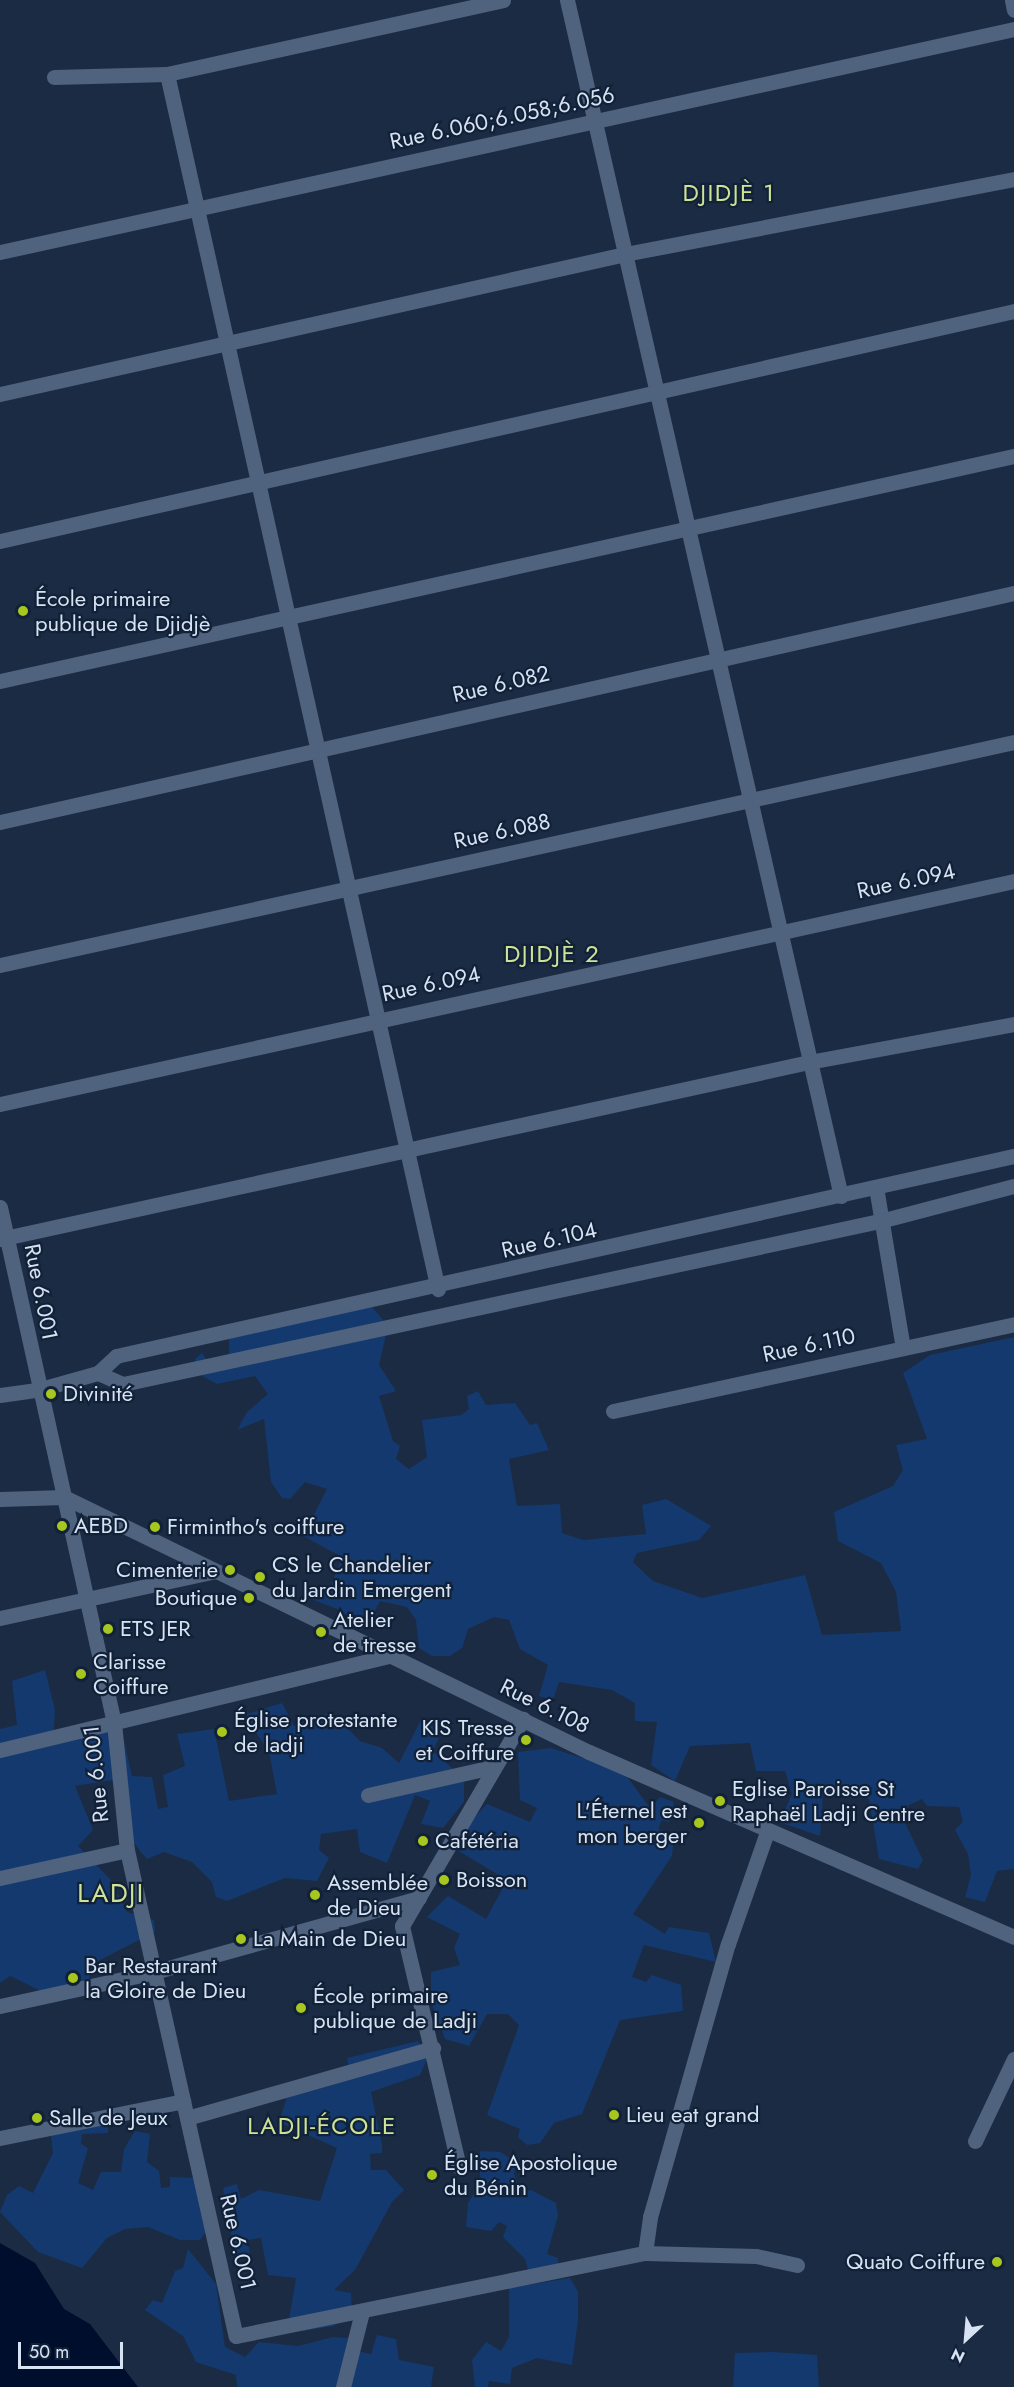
<!DOCTYPE html>
<meta charset="utf-8">
<style>
body{margin:0}
#map{position:relative;width:1014px;height:2387px;overflow:hidden;background:#1b2b43;font-family:Jost,sans-serif}
div>[style]{position:absolute}
[style*='--x']{left:calc(var(--x)*1px);top:calc(var(--y)*1px);width:calc(var(--w)*1px);rotate:calc(var(--a)*1deg)}
.green>*{inset:0;background:#14396e}
.water>*{inset:0;background:#000e2d}
.minor>*{height:15px;margin:-7.5px;padding:0 7.5px;transform-origin:7.5px;border-radius:7.5px;background:#4f627e}
.tertiary>*{height:15px;margin:-7.5px;padding:0 7.5px;transform-origin:7.5px;border-radius:7.5px;background:#4f627e}
.dots>*{width:16px;height:16px;translate:-50% -50%;box-sizing:border-box;border:3px solid #112138;border-radius:50%}
span{translate:-50% -50%;white-space:nowrap;text-align:center;line-height:1.15;-webkit-text-stroke:4.5px #112138;paint-order:stroke}
.street-label{font-size:22px;color:#d7e2f2}
.poi-label{font-size:22px;color:#d7e2f2}
.left{translate:0 -50%;text-align:left}
.right{translate:-100% -50%;text-align:right}
.neighbourhood-label{font-size:24px;color:#cee397;letter-spacing:1.5px}
.quarter-label{font-size:26px;color:#cee397;letter-spacing:1.5px}
.north{position:absolute;left:936px;top:2309px;width:60px;height:60px;-webkit-text-stroke:4px #112138;paint-order:stroke;rotate:206deg;font-size:16px;font-weight:700;line-height:24px;text-align:center;color:#d7e2f2}
.north::after{content:'';display:block;margin:auto;width:21px;height:27px;background:#d7e2f2;clip-path:polygon(50% 0,100% 100%,50% 72%,0 100%)}
.scale{position:absolute;left:18px;top:2342px;width:105px;height:27px;box-sizing:border-box;border:3px solid #d7e2f2;border-top:0;padding-left:8px;font-size:18px;line-height:21px;white-space:nowrap;color:#d7e2f2;-webkit-text-stroke:4px #112138;paint-order:stroke}
</style>
<div id="map">
<div class="green">
<i style="clip-path:polygon(363px 1296px,388px 1326px,379px 1365px,396px 1391px,379px 1396px,393px 1441px,400px 1446px,396px 1459px,409px 1469px,427px 1457px,422px 1420px,461px 1415px,469px 1409px,467px 1396px,478px 1391px,486px 1405px,515px 1403px,530px 1425px,537px 1423px,549px 1450px,509px 1459px,517px 1506px,560px 1504px,562px 1533px,583px 1540px,646px 1534px,642px 1505px,666px 1499px,711px 1526px,699px 1540px,637px 1553px,633px 1562px,653px 1581px,702px 1598px,805px 1575px,822px 1635px,901px 1631px,896px 1592px,881px 1563px,838px 1541px,834px 1512px,893px 1486px,903px 1470px,896px 1445px,927px 1439px,903px 1373px,930px 1355px,1014px 1337px,1014px 1869px,997px 1871px,985px 1902px,965px 1897px,971px 1875px,968px 1854px,955px 1830px,963px 1822px,959px 1807px,927px 1806px,922px 1799px,909px 1805px,903px 1819px,923px 1860px,918px 1869px,879px 1859px,869px 1799px,834px 1789px,823px 1793px,820px 1836px,779px 1822px,792px 1794px,785px 1771px,756px 1771px,750px 1743px,690px 1746px,675px 1781px,651px 1765px,657px 1722px,635px 1721px,635px 1703px,612px 1690px,559px 1682px,553px 1700px,539px 1696px,548px 1665px,520px 1649px,509px 1620px,494px 1617px,468px 1629px,462px 1648px,450px 1656px,432px 1656px,419px 1648px,416px 1620px,407px 1607px,380px 1601px,367px 1627px,359px 1630px,343px 1611px,311px 1599px,328px 1593px,342px 1557px,303px 1536px,327px 1489px,305px 1482px,290px 1499px,282px 1498px,271px 1482px,264px 1419px,237px 1430px,247px 1412px,268px 1394px,255px 1376px,217px 1384px,197px 1373px,195px 1359px,202px 1353px,211px 1367px,229px 1357px,229px 1328px)"></i>
<i style="clip-path:polygon(45px 1670px,55px 1710px,53px 1738px,121px 1728px,132px 1776px,152px 1777px,158px 1809px,168px 1807px,163px 1775px,185px 1766px,177px 1734px,214px 1729px,229px 1801px,277px 1794px,269px 1752px,244px 1715px,282px 1703px,294px 1726px,331px 1712px,360px 1741px,382px 1748px,399px 1763px,422px 1718px,441px 1733px,433px 1751px,464px 1779px,464px 1802px,443px 1828px,421px 1824px,430px 1801px,415px 1795px,387px 1863px,360px 1852px,357px 1829px,321px 1834px,319px 1850px,329px 1858px,317px 1881px,285px 1878px,227px 1901px,216px 1897px,212px 1882px,192px 1862px,164px 1852px,147px 1859px,140px 1851px,126px 1831px,112px 1780px,75px 1786px,93px 1830px,78px 1846px,110px 1879px,127px 1912px,154px 1920px,155px 1932px,96px 1962px,85px 1987px,49px 1995px,10px 1976px,0 1983px,0 1729px,17px 1725px,12px 1681px)"></i>
<i style="clip-path:polygon(551px 1748px,623px 1771px,650px 1808px,660px 1797px,674px 1802px,669px 1822px,662px 1820px,658px 1829px,674px 1836px,672px 1856px,633px 1914px,665px 1934px,669px 1927px,709px 1933px,716px 1962px,644px 1945px,632px 1977px,646px 1982px,652px 1975px,681px 1985px,683px 2011px,620px 2020px,582px 2114px,554px 2123px,540px 2143px,527px 2145px,518px 2137px,520px 2129px,487px 2115px,519px 2025px,508px 2014px,487px 2014px,469px 2046px,445px 2039px,431px 2002px,431px 1972px,460px 1965px,454px 1948px,460px 1934px,427px 1917px,448px 1896px,486px 1919px,507px 1880px,457px 1850px,463px 1829px,487px 1804px,530px 1822px,537px 1808px,520px 1800px,518px 1752px)"></i>
<i style="clip-path:polygon(418px 2041px,429px 2055px,420px 2075px,371px 2092px,382px 2145px,382px 2153px,370px 2154px,371px 2170px,386px 2170px,404px 2190px,392px 2202px,355px 2270px,334px 2290px,351px 2293px,352px 2313px,334px 2326px,303px 2331px,289px 2320px,296px 2278px,268px 2275px,261px 2238px,248px 2240px,250px 2256px,235px 2258px,223px 2188px,237px 2184px,241px 2199px,259px 2190px,320px 2201px,337px 2148px,279px 2122px,289px 2091px,351px 2077px,347px 2058px)"></i>
<i style="clip-path:polygon(108px 2124px,108px 2133px,82px 2134px,81px 2144px,88px 2148px,78px 2183px,93px 2190px,101px 2172px,121px 2172px,124px 2149px,135px 2131px,150px 2134px,147px 2162px,159px 2171px,161px 2188px,170px 2187px,170px 2177px,194px 2178px,211px 2225px,200px 2240px,180px 2240px,148px 2227px,125px 2229px,107px 2238px,82px 2268px,38px 2252px,0 2212px,7px 2195px,19px 2186px,33px 2193px,53px 2153px,50px 2127px)"></i>
<i style="clip-path:polygon(480px 2151px,500px 2152px,516px 2162px,514px 2174px,521px 2192px,531px 2190px,556px 2203px,558px 2216px,547px 2254px,558px 2258px,558px 2265px,529px 2273px,525px 2259px,503px 2237px,507px 2226px,499px 2222px,491px 2231px,466px 2227px,468px 2203px,480px 2184px)"></i>
<i style="clip-path:polygon(188px 2249px,216px 2284px,225px 2347px,245px 2357px,259px 2342px,298px 2346px,333px 2337px,359px 2339px,356px 2351px,371px 2354px,377px 2335px,396px 2339px,399px 2360px,434px 2367px,431px 2387px,237px 2387px,236px 2375px,196px 2362px,183px 2336px,145px 2310px,153px 2300px,162px 2303px,175px 2271px,183px 2268px)"></i>
<i style="clip-path:polygon(570px 2278px,578px 2292px,578px 2320px,572px 2365px,537px 2358px,512px 2368px,510px 2384px,489px 2381px,488px 2387px,475px 2387px,472px 2360px,486px 2342px,501px 2351px,509px 2337px,509px 2288px)"></i>
<i style="clip-path:polygon(773px 2352px,817px 2355px,819px 2387px,733px 2387px,735px 2353px)"></i>
</div>
<div class="water">
<i style="clip-path:polygon(0 2243px,35px 2263px,64px 2309px,90px 2324px,138px 2387px,0 2387px)"></i>
</div>
<div class="minor">
<i style="--x:567;--y:0;--w:1227;--a:77.1"></i>
<i style="--x:1012;--y:0;--w:10;--a:79"></i>
<i style="--x:167;--y:74;--w:1245;--a:77.43"></i>
<i style="--x:54;--y:77;--w:113;--a:-1.5"></i>
<i style="--x:167;--y:74;--w:344;--a:-12.4"></i>
<i style="--x:0;--y:252;--w:1038;--a:-12.4"></i>
<i style="--x:0;--y:394;--w:640;--a:-12.63"></i>
<i style="--x:625;--y:254;--w:396;--a:-10.9"></i>
<i style="--x:0;--y:541;--w:1040;--a:-12.78"></i>
<i style="--x:0;--y:681;--w:1039;--a:-12.51"></i>
<i style="--x:0;--y:822;--w:1040;--a:-12.73"></i>
<i style="--x:0;--y:965;--w:1038;--a:-12.4"></i>
<i style="--x:0;--y:1104;--w:1038;--a:-12.4"></i>
<i style="--x:876;--y:1187;--w:163;--a:80.5"></i>
<i style="--x:0;--y:1207;--w:528;--a:77.54"></i>
<i style="--x:114;--y:1723;--w:128;--a:84.2"></i>
<i style="--x:127;--y:1850;--w:498;--a:77.4"></i>
<i style="--x:236;--y:2336;--w:417;--a:-11.5"></i>
<i style="--x:645;--y:2253;--w:111;--a:1.5"></i>
<i style="--x:756;--y:2256;--w:42;--a:12.4"></i>
<i style="--x:0;--y:1239;--w:828;--a:-12.34"></i>
<i style="--x:809;--y:1062;--w:208;--a:-10.5"></i>
<i style="--x:0;--y:1395;--w:37;--a:-8"></i>
<i style="--x:613;--y:1411;--w:410;--a:-12.2"></i>
<i style="--x:0;--y:1499;--w:64;--a:-1.8"></i>
<i style="--x:64;--y:1497;--w:584;--a:25.91"></i>
<i style="--x:589;--y:1752;--w:464;--a:23.5"></i>
<i style="--x:0;--y:1618;--w:220;--a:-12.3"></i>
<i style="--x:0;--y:1750;--w:400;--a:-13.6"></i>
<i style="--x:368;--y:1795;--w:127;--a:-12.7"></i>
<i style="--x:0;--y:1878;--w:130;--a:-12.4"></i>
<i style="--x:0;--y:2006;--w:158;--a:-12.4"></i>
<i style="--x:154;--y:1972;--w:275;--a:-15.6"></i>
<i style="--x:187;--y:2118;--w:256;--a:-15.9"></i>
<i style="--x:0;--y:2138;--w:187;--a:-11.4"></i>
<i style="--x:975;--y:2141;--w:91;--a:-64.6"></i>
<i style="--x:459;--y:2167;--w:248;--a:-103.3"></i>
<i style="--x:402;--y:1926;--w:240;--a:-59.7"></i>
<i style="--x:645;--y:2253;--w:36;--a:-82"></i>
<i style="--x:650;--y:2217;--w:284;--a:-74.1"></i>
<i style="--x:728;--y:1944;--w:119;--a:-70.8"></i>
<i style="--x:343;--y:2387;--w:77;--a:-75.8"></i>
</div>
<div class="tertiary">
<i style="--x:98;--y:1373;--w:27;--a:24"></i>
<i style="--x:123;--y:1384;--w:778;--a:-12.16"></i>
<i style="--x:884;--y:1220;--w:134;--a:-14.7"></i>
<i style="--x:37;--y:1390;--w:63;--a:-15.6"></i>
<i style="--x:98;--y:1373;--w:25;--a:-43"></i>
<i style="--x:116;--y:1356;--w:920;--a:-12.56"></i>
</div>
<div class="dots">
<i style="left:23px;top:611px;background:#a7c71e"></i>
<i style="left:51px;top:1394px;background:#a7c71e"></i>
<i style="left:62px;top:1526px;background:#a7c71e"></i>
<i style="left:155px;top:1527px;background:#a7c71e"></i>
<i style="left:230px;top:1570px;background:#a7c71e"></i>
<i style="left:260px;top:1577px;background:#a7c71e"></i>
<i style="left:249px;top:1598px;background:#a7c71e"></i>
<i style="left:108px;top:1629px;background:#a7c71e"></i>
<i style="left:321px;top:1632px;background:#a7c71e"></i>
<i style="left:81px;top:1674px;background:#a7c71e"></i>
<i style="left:222px;top:1732px;background:#a7c71e"></i>
<i style="left:526px;top:1740px;background:#a7c71e"></i>
<i style="left:720px;top:1801px;background:#a7c71e"></i>
<i style="left:699px;top:1823px;background:#a7c71e"></i>
<i style="left:423px;top:1841px;background:#a7c71e"></i>
<i style="left:444px;top:1880px;background:#a7c71e"></i>
<i style="left:315px;top:1895px;background:#a7c71e"></i>
<i style="left:241px;top:1939px;background:#a7c71e"></i>
<i style="left:73px;top:1978px;background:#a7c71e"></i>
<i style="left:301px;top:2008px;background:#a7c71e"></i>
<i style="left:614px;top:2115px;background:#a7c71e"></i>
<i style="left:37px;top:2118px;background:#a7c71e"></i>
<i style="left:432px;top:2175px;background:#a7c71e"></i>
<i style="left:997px;top:2262px;background:#a7c71e"></i>
</div>
<div class="street-label">
<span style="left:502px;top:118px;rotate:-12deg">Rue 6.060;6.058;6.056</span>
<span style="left:501px;top:684px;rotate:-13deg">Rue 6.082</span>
<span style="left:502px;top:831px;rotate:-12deg">Rue 6.088</span>
<span style="left:906px;top:881px;rotate:-12deg">Rue 6.094</span>
<span style="left:431px;top:984px;rotate:-12deg">Rue 6.094</span>
<span style="left:549px;top:1240px;rotate:-13deg">Rue 6.104</span>
<span style="left:41px;top:1292px;rotate:79deg">Rue 6.001</span>
<span style="left:809px;top:1345px;rotate:-12deg">Rue 6.110</span>
<span style="left:545px;top:1706px;rotate:26deg">Rue 6.108</span>
<span style="left:96px;top:1774px;rotate:-96deg">Rue 6.001</span>
<span style="left:238px;top:2242px;rotate:77deg">Rue 6.001</span>
</div>
<div class="poi-label">
<span class="left" style="left:35px;top:611px">École primaire<br>publique de Djidjè</span>
<span class="left" style="left:63px;top:1394px">Divinité</span>
<span class="left" style="left:74px;top:1526px">AEBD</span>
<span class="left" style="left:167px;top:1527px">Firmintho's coiffure</span>
<span class="left" style="left:272px;top:1577px">CS le Chandelier<br>du Jardin Emergent</span>
<span class="right" style="left:218px;top:1570px">Cimenterie</span>
<span class="right" style="left:237px;top:1598px">Boutique</span>
<span class="left" style="left:333px;top:1632px">Atelier<br>de tresse</span>
<span class="left" style="left:120px;top:1629px">ETS JER</span>
<span class="left" style="left:93px;top:1674px">Clarisse<br>Coiffure</span>
<span class="left" style="left:234px;top:1732px">Église protestante<br>de ladji</span>
<span class="right" style="left:514px;top:1740px">KIS Tresse<br>et Coiffure</span>
<span class="left" style="left:732px;top:1801px">Eglise Paroisse St<br>Raphaël Ladji Centre</span>
<span class="right" style="left:687px;top:1823px">L'Éternel est<br>mon berger</span>
<span class="left" style="left:435px;top:1841px">Cafétéria</span>
<span class="left" style="left:456px;top:1880px">Boisson</span>
<span class="left" style="left:327px;top:1895px">Assemblée<br>de Dieu</span>
<span class="left" style="left:253px;top:1939px">La Main de Dieu</span>
<span class="left" style="left:85px;top:1978px">Bar Restaurant<br>la Gloire de Dieu</span>
<span class="left" style="left:313px;top:2008px">École primaire<br>publique de Ladji</span>
<span class="left" style="left:626px;top:2115px">Lieu eat grand</span>
<span class="left" style="left:49px;top:2118px">Salle de Jeux</span>
<span class="left" style="left:444px;top:2175px">Église Apostolique<br>du Bénin</span>
<span class="right" style="left:985px;top:2262px">Quato Coiffure</span>
</div>
<div class="neighbourhood-label">
<span style="left:729px;top:193px">DJIDJÈ 1</span>
<span style="left:552px;top:954px">DJIDJÈ 2</span>
<span style="left:322px;top:2126px">LADJI-ÉCOLE</span>
</div>
<div class="quarter-label">
<span style="left:111px;top:1894px">LADJI</span>
</div>
<div class="north">N</div>
<div class="scale">50 m</div>
</div>
